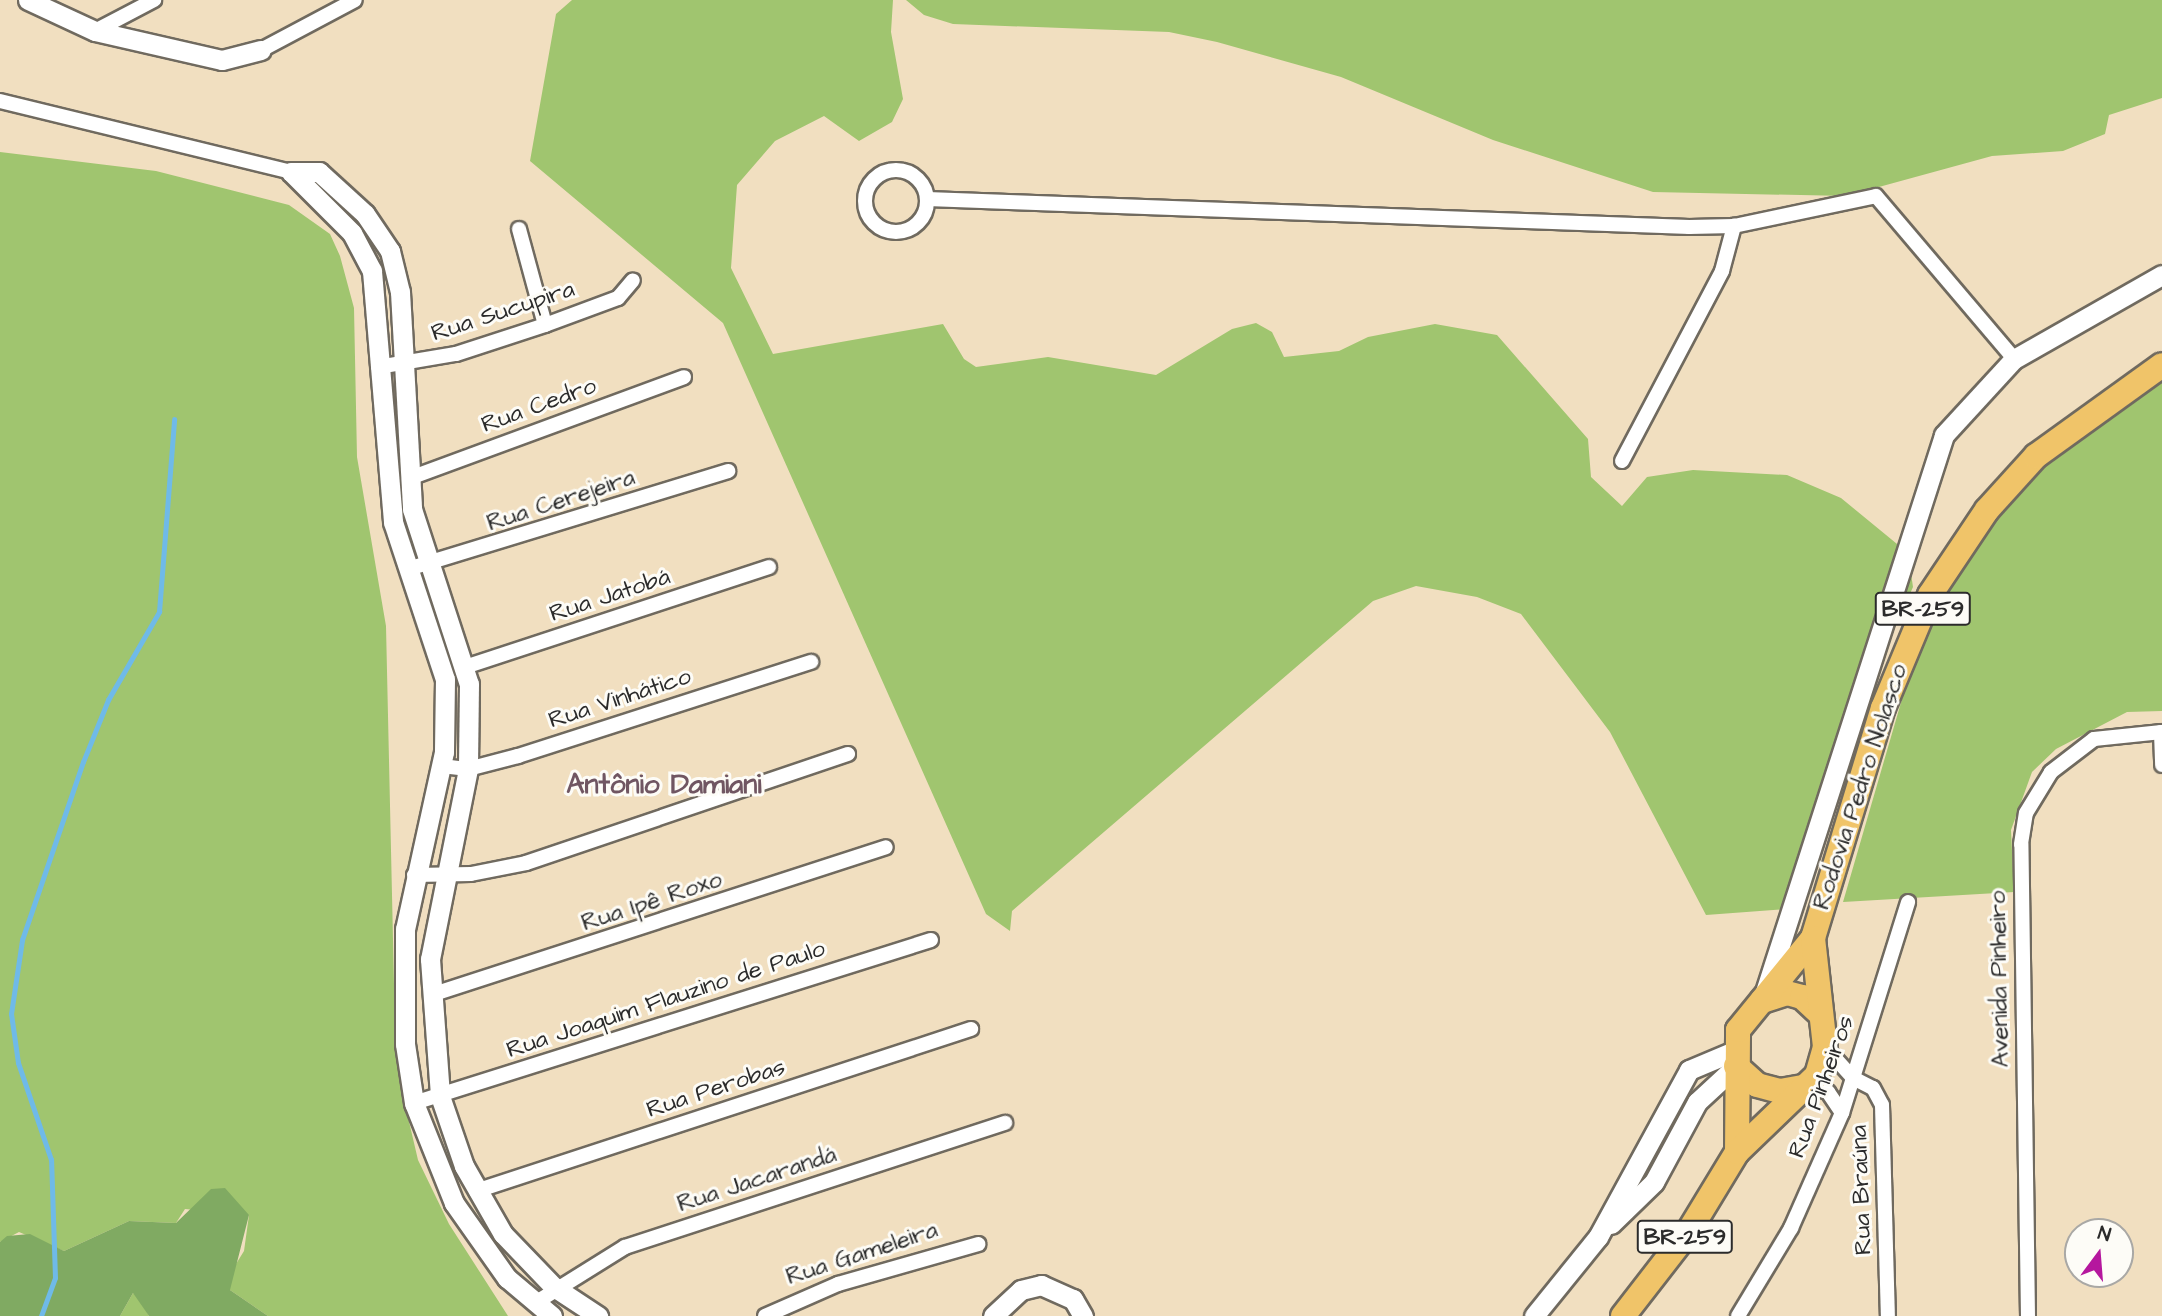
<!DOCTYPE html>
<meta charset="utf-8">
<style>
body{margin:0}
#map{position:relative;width:2162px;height:1316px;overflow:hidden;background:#f1dfc0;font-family:"Architects Daughter",sans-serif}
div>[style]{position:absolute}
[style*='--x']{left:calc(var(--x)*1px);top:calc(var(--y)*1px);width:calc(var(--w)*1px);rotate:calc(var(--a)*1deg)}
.green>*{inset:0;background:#a0c56f}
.forest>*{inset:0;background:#80aa62}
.stream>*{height:4.5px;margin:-2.25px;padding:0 2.25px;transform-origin:2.25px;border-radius:2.25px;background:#6fbae8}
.roads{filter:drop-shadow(2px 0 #706a5f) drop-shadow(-2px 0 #706a5f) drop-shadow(0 2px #706a5f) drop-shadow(0 -2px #706a5f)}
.minor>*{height:14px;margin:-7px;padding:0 7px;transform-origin:7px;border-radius:7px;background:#fff}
.minor>.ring{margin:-7px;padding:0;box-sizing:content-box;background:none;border:14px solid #fff;border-radius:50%}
.tertiary>*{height:19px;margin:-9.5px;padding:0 9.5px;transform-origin:9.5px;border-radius:9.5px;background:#fff}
.trunk>*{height:24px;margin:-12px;padding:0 12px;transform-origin:12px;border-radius:12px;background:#f0c469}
span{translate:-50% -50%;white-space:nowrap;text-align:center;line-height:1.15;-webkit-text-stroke:6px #fdfcf7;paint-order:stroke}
.shield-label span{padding:2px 5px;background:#fdfcf7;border:2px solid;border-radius:5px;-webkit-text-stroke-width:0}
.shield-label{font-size:23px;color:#2b2b2b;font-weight:700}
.street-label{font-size:24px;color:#2b2b2b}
.quarter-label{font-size:28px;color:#705662;font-weight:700}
.north{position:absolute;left:2064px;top:1218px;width:70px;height:70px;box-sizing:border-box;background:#fdfcf7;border:2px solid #a9a8a5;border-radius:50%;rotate:16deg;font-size:19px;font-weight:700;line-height:28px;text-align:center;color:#2b2b2b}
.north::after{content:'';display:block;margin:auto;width:24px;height:32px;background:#b5179e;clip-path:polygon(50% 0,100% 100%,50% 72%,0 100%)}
</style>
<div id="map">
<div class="green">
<i style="clip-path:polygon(572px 0,893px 0,891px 32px,903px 99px,892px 122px,859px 141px,824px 116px,775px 141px,737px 185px,731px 268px,773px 354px,943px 324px,964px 359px,976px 367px,1048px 357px,1156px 375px,1232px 329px,1256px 323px,1272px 332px,1284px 357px,1339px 351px,1368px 337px,1435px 324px,1497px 335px,1588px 439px,1591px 477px,1622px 506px,1647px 477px,1693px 470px,1787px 475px,1841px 498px,1908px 553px,1913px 587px,1884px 652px,1800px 914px,1787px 909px,1706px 915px,1610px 732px,1521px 614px,1477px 597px,1416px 586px,1373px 601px,1012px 911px,1010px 931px,986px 914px,723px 323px,530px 161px,556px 14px)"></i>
<i style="clip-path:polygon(906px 0,2162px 0,2162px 98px,2109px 115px,2105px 134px,2063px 151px,1992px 156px,1846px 196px,1653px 192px,1493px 140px,1341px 77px,1217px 42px,1169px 32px,953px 24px,924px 15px)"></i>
<i style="clip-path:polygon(0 152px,156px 171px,289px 205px,330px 234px,340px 256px,354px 308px,357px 457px,386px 626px,395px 1029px,403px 1096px,418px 1160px,449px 1224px,508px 1316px,268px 1316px,230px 1290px,228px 1277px,244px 1251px,249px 1215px,185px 1209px,176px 1223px,129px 1221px,64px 1251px,19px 1232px,0 1242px)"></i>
<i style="clip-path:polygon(2162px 379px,2162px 711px,2127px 712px,2056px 749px,2032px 772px,2011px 830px,2014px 892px,1843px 902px,1909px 675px,1980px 526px,2076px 436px)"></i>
<i style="clip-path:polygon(133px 1293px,140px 1297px,149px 1316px,120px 1316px)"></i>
</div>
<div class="forest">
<i style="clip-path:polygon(225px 1188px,249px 1215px,230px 1290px,268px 1316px,149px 1316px,133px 1293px,120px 1316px,0 1316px,0 1242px,7px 1236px,30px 1234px,64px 1251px,129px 1221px,176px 1223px,211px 1189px)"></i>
</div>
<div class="stream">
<i style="--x:41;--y:1316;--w:40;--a:-69.8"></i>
<i style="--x:55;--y:1278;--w:118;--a:-91.9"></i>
<i style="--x:51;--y:1160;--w:102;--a:-108.8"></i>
<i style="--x:18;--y:1063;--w:49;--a:-98.1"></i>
<i style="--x:11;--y:1014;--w:75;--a:-81.5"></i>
<i style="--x:22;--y:940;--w:188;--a:-71.1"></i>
<i style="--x:83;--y:762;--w:67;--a:-68"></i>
<i style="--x:108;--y:700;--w:102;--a:-59.9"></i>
<i style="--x:159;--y:612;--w:193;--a:-85.5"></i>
</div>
<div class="roads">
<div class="minor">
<i style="--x:95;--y:31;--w:67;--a:-27.7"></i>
<i style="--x:261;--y:50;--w:106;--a:-28"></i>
<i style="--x:0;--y:101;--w:300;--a:13.7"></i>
<i class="ring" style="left:865px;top:170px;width:48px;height:48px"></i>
<i style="--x:927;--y:199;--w:763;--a:2.1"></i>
<i style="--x:1689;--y:227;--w:45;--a:-1.3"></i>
<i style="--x:1734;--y:226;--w:145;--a:-11.9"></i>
<i style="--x:1876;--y:196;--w:214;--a:49.7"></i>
<i style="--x:519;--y:229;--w:99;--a:74.8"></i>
<i style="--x:378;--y:367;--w:79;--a:-9.5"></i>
<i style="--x:456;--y:354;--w:94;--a:-18"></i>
<i style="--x:545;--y:325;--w:78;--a:-20.3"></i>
<i style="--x:618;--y:298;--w:23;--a:-50"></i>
<i style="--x:1622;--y:461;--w:215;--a:-62.2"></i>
<i style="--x:1722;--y:271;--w:47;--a:-75.1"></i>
<i style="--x:410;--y:478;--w:292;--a:-20.2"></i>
<i style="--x:408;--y:569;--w:335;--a:-17"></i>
<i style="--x:465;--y:667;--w:320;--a:-18.2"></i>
<i style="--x:2161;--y:732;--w:33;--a:88"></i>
<i style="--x:442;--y:766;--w:26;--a:7"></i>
<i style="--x:468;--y:769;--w:52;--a:-14.6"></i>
<i style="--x:518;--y:756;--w:308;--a:-17.8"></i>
<i style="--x:414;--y:875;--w:57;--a:-1"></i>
<i style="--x:471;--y:874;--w:56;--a:-11.3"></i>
<i style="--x:526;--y:863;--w:340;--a:-18.7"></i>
<i style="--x:431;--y:995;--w:478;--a:-18"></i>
<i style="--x:1825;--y:1047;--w:42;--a:47.9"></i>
<i style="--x:1853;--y:1078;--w:22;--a:27"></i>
<i style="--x:1873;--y:1088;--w:19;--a:62"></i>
<i style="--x:1882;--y:1105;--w:211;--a:88.4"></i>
<i style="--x:1807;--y:1086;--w:22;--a:16"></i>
<i style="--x:1828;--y:1092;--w:25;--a:56"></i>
<i style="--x:414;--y:1103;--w:542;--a:-17.5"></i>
<i style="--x:476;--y:1191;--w:521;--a:-18.12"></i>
<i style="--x:535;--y:1303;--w:106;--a:-31.9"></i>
<i style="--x:625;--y:1247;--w:400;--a:-18.1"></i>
<i style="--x:765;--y:1316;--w:80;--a:-23.7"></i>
<i style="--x:838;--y:1284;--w:146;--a:-15.9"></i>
<i style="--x:1738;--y:1316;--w:103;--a:-58.9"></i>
<i style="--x:1791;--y:1228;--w:126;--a:-66.1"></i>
<i style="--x:1842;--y:1113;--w:221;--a:-72.6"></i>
<i style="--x:2028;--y:1316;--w:472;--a:-90.8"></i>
<i style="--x:2021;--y:844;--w:31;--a:-81"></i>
<i style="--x:2026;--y:813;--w:48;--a:-58.6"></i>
<i style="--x:2051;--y:772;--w:54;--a:-37.5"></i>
<i style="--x:2094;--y:739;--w:68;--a:-5.9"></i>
</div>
<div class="tertiary">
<i style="--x:28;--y:0;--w:74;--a:24.8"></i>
<i style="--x:95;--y:31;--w:130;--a:12.9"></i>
<i style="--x:222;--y:60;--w:40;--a:-14.4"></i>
<i style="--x:291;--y:172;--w:28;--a:0"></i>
<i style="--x:319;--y:172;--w:62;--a:42.4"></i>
<i style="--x:365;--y:214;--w:45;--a:56"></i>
<i style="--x:390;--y:251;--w:42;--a:76.3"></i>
<i style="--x:400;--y:292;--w:217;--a:86.8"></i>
<i style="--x:412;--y:509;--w:184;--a:72"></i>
<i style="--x:469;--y:684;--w:85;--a:90.7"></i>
<i style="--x:468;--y:769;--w:194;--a:101.3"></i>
<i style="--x:430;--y:959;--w:137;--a:85.8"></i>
<i style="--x:440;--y:1096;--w:74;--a:71.1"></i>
<i style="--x:464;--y:1166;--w:78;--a:60.2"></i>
<i style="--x:503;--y:1234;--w:74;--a:46.1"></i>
<i style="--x:554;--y:1287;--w:53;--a:33.4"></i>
<i style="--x:291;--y:172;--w:86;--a:45"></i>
<i style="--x:352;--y:233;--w:43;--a:62.2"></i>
<i style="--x:372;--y:271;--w:252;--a:85.2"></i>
<i style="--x:393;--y:522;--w:165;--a:71.7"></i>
<i style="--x:445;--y:679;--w:73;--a:90.8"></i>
<i style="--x:444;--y:752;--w:181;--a:102.4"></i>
<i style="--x:405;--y:929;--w:115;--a:90"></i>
<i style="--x:405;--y:1044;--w:60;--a:81.3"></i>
<i style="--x:414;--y:1103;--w:108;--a:68.2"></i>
<i style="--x:454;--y:1203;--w:92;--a:54.8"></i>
<i style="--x:507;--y:1278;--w:59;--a:40.2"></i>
<i style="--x:1765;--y:992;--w:585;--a:-72.18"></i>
<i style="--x:1944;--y:435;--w:103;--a:-47.4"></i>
<i style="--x:2014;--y:359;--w:170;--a:-29.6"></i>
<i style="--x:1611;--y:1224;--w:60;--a:-44.3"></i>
<i style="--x:1654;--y:1182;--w:91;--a:-61.7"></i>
<i style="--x:1697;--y:1102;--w:53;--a:-42.7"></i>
<i style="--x:993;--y:1316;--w:38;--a:-43"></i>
<i style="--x:1021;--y:1290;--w:21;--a:-14"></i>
<i style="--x:1041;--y:1285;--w:35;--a:24"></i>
<i style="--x:1073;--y:1299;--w:20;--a:60"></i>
<i style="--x:1534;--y:1316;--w:102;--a:-51"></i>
<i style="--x:1598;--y:1237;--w:190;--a:-61.4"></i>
<i style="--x:1689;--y:1070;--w:49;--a:-22.9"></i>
</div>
<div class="trunk">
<i style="--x:1762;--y:1001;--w:26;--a:-18"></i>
<i style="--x:1787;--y:993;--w:16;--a:15"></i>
<i style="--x:1802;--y:997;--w:26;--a:43"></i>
<i style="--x:1736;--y:1066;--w:28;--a:42"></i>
<i style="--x:1757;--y:1085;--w:24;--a:15"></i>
<i style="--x:1780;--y:1091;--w:27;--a:-10"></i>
<i style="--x:1737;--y:1152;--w:122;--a:-89.5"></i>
<i style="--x:1738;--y:1030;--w:119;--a:-50.8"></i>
<i style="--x:1813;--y:938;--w:240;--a:-73.1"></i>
<i style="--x:1883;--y:708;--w:122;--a:-67.4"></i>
<i style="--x:1930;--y:595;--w:102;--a:-56.2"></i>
<i style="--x:1987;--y:510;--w:73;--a:-47.8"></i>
<i style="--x:2036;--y:456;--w:155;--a:-35.8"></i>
<i style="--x:1623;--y:1316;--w:108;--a:-52.2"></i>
<i style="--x:1689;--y:1231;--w:92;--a:-58.7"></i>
<i style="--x:1737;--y:1152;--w:111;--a:-43.9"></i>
<i style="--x:1817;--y:1075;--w:29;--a:-74"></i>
<i style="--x:1825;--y:1047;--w:110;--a:-96.3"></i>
</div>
</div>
<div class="shield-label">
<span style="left:1923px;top:609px">BR-259</span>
<span style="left:1685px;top:1237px">BR-259</span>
</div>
<div class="street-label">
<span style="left:503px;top:312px;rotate:-18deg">Rua Sucupira</span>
<span style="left:539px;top:406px;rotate:-20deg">Rua Cedro</span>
<span style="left:561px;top:501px;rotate:-18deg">Rua Cerejeira</span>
<span style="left:610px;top:596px;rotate:-18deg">Rua Jatobá</span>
<span style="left:620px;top:699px;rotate:-18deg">Rua Vinhático</span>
<span style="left:1861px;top:787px;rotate:-72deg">Rodovia Pedro Nolasco</span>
<span style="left:652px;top:902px;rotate:-18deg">Rua Ipê Roxo</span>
<span style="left:2000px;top:979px;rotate:-91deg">Avenida Pinheiro</span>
<span style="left:666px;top:1000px;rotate:-18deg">Rua Joaquim Flauzino de Paulo</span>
<span style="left:1822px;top:1087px;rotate:-70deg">Rua Pinheiros</span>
<span style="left:716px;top:1089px;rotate:-18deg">Rua Perobas</span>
<span style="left:757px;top:1180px;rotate:-18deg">Rua Jacarandá</span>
<span style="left:1862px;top:1190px;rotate:-92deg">Rua Braúna</span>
<span style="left:862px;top:1254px;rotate:-18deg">Rua Gameleira</span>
</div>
<div class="quarter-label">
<span style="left:664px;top:785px">Antônio Damiani</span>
</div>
<div class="north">N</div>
</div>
